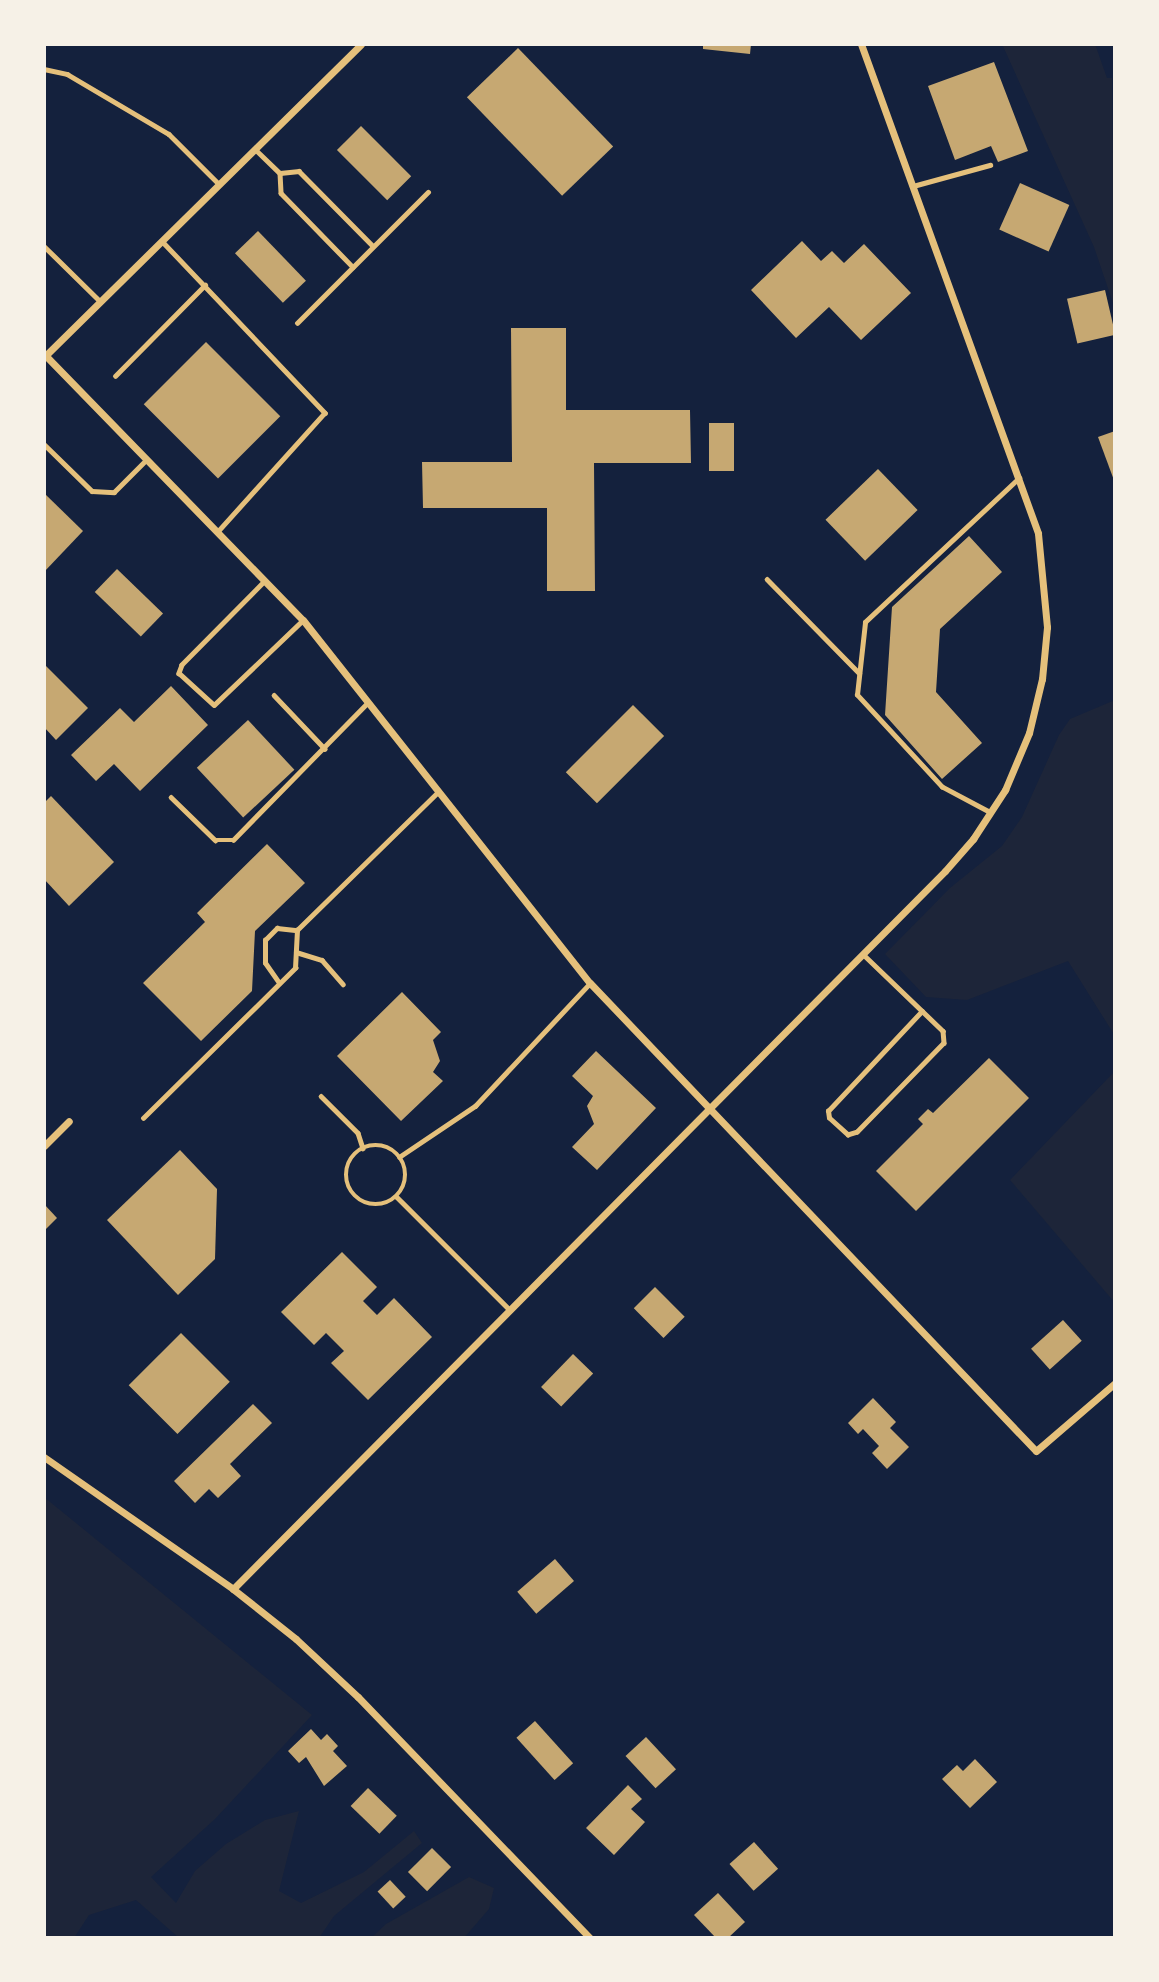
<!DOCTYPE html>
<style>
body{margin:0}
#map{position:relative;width:1159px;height:1982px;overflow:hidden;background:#14213d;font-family:Quicksand,sans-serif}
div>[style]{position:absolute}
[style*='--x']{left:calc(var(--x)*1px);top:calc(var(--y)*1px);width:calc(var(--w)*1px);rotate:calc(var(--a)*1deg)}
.green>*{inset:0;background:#1d2539}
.building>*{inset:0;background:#c6a872;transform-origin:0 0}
.service>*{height:4.5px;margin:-2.25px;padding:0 2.25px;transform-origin:2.25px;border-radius:2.25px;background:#e5c07b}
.service>.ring{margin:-2.25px;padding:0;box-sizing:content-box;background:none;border:4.5px solid #e5c07b;border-radius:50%}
.minor>*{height:7px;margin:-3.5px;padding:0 3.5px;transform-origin:3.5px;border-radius:3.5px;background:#e5c07b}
span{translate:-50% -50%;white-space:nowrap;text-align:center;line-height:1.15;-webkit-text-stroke:6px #f6f1e7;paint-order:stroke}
.frame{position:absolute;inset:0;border:46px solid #f6f1e7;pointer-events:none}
</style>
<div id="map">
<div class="green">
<i style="clip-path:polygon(1002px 44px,1095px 44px,1107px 78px,1112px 78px,1115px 309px,1094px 247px)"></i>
<i style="clip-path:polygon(1115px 700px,1115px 1036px,1068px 961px,967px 1000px,926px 997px,885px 954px,950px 888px,1002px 846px,1022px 817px,1059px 735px,1070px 719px)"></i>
<i style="clip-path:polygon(1115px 1071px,1115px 1303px,1010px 1180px)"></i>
<i style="clip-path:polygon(44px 1497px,312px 1715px,215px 1819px,151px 1877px,176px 1903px,195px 1871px,226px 1844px,265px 1820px,299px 1811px,279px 1891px,301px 1903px,364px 1872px,414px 1831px,422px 1843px,334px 1916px,319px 1938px,179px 1938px,136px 1900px,89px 1915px,74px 1938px,44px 1938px)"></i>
<i style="clip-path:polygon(469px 1877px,494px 1888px,489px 1909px,464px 1938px,371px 1938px,386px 1924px)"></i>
</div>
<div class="building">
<i style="clip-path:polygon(703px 44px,751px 44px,750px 54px,703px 49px)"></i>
<i style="left:518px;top:48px;width:137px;height:71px;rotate:46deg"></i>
<i style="clip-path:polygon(994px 62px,1028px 151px,998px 162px,991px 146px,955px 160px,928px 86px)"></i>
<i style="left:361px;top:126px;width:71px;height:34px;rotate:45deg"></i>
<i style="left:1020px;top:183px;width:54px;height:51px;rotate:24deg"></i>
<i style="left:258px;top:231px;width:69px;height:32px;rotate:46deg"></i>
<i style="clip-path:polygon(802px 241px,821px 261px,832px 251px,844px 263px,864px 244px,911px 293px,861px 340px,829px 307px,796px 338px,751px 290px)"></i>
<i style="left:1105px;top:290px;width:46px;height:39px;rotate:77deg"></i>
<i style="clip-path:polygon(511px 328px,566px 328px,566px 410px,690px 410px,691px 463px,594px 463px,595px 591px,547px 591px,547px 508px,423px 508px,422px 462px,512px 462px)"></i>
<i style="left:206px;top:342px;width:105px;height:88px;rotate:45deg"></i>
<i style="left:709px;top:423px;width:25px;height:48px"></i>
<i style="clip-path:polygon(1115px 431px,1115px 483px,1098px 437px)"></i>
<i style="left:878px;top:469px;width:57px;height:73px;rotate:46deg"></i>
<i style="clip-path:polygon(44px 493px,83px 531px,44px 572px)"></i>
<i style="clip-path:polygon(969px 536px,1002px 572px,940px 629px,936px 692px,982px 743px,942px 779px,885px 715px,892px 607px)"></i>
<i style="left:117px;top:569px;width:64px;height:32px;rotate:44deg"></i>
<i style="clip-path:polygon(44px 664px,88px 708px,56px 740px,44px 727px)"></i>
<i style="clip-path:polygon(171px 686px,208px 725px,140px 791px,114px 764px,96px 781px,71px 755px,120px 708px,134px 722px)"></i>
<i style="left:633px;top:705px;width:44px;height:95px;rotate:45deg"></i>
<i style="left:248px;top:720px;width:68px;height:70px;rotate:47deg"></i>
<i style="clip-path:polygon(51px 796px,114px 862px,69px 906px,44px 879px,44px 803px)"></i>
<i style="clip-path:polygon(267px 844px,305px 883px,255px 931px,252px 991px,201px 1041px,143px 983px,205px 922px,197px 913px)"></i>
<i style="clip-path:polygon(402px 992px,441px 1032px,433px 1040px,440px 1061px,433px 1072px,443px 1081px,401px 1121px,337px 1056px)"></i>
<i style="clip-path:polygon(596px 1051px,656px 1108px,597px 1170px,572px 1147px,594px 1124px,587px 1106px,593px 1096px,572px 1076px)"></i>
<i style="clip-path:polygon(989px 1058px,1029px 1098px,916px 1211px,876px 1171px,923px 1124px,918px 1119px,928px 1109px,933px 1113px)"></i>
<i style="clip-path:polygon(180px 1150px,217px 1189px,215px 1259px,178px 1295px,107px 1220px)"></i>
<i style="clip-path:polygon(44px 1204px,57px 1218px,44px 1231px)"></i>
<i style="clip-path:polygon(342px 1252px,377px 1287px,363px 1301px,377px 1315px,394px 1298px,432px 1337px,368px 1400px,331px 1363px,344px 1351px,326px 1333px,314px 1345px,281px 1312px)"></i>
<i style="left:655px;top:1287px;width:42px;height:30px;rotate:45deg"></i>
<i style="left:1063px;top:1320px;width:28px;height:43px;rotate:48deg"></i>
<i style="left:181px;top:1333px;width:69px;height:74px;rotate:45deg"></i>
<i style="left:573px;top:1354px;width:28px;height:46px;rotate:44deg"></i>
<i style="clip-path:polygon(873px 1398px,896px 1422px,890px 1428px,909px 1447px,887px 1469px,872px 1453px,879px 1446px,863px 1429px,858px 1434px,848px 1423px)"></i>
<i style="clip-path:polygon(253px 1404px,272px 1423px,230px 1464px,241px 1476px,218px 1498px,209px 1489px,195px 1503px,174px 1481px)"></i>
<i style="left:555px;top:1559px;width:29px;height:50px;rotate:49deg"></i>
<i style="left:535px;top:1721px;width:57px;height:25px;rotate:48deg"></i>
<i style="clip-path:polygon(311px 1729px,321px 1740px,327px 1734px,338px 1746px,333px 1751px,347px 1766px,324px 1786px,306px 1757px,299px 1763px,288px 1751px)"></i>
<i style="left:646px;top:1737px;width:44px;height:28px;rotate:47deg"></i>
<i style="clip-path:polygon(975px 1759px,997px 1782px,970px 1808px,942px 1779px,957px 1765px,963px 1771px)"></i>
<i style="clip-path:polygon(628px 1785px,642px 1799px,631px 1809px,645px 1822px,614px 1855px,586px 1828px)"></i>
<i style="left:368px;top:1788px;width:40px;height:25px;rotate:44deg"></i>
<i style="left:754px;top:1842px;width:36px;height:33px;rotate:48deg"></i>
<i style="left:432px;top:1848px;width:27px;height:34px;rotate:45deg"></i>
<i style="left:390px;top:1880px;width:23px;height:17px;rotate:47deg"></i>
<i style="clip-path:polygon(718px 1893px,745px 1922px,728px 1938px,716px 1938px,694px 1915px)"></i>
</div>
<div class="service">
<i style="--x:44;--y:69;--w:24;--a:12"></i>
<i style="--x:67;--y:74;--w:118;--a:30.5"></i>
<i style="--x:169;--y:134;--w:71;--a:45"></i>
<i style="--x:255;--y:149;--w:35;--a:44"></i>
<i style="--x:280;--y:173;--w:20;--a:87"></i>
<i style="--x:281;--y:193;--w:103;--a:45.8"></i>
<i style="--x:280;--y:173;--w:19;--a:-6"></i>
<i style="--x:299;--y:171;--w:105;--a:45.4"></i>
<i style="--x:913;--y:186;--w:80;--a:-15.3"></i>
<i style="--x:162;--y:241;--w:237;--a:46.5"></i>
<i style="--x:325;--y:413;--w:160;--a:132"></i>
<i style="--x:44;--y:246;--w:78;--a:44.5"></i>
<i style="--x:297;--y:323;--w:185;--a:-45"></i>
<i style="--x:115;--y:376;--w:128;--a:-45.3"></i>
<i style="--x:44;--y:444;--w:67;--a:44.4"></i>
<i style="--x:92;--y:491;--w:22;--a:3"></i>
<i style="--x:114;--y:492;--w:45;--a:-45"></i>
<i style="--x:767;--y:579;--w:132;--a:45.6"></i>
<i style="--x:265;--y:581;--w:118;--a:134.7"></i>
<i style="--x:182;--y:665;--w:9;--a:111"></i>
<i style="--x:179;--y:673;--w:47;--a:42.4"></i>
<i style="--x:214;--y:705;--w:123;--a:-43.7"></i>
<i style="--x:274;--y:695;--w:74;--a:46.6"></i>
<i style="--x:171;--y:797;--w:62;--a:44.3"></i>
<i style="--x:215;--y:840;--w:18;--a:0"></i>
<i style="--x:233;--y:840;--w:192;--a:-45.6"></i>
<i style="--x:989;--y:812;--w:53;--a:-152"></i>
<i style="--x:942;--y:787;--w:125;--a:-132.7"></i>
<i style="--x:857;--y:695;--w:73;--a:-83.7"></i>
<i style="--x:865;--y:622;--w:211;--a:-43.1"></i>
<i style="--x:296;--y:952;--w:27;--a:17"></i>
<i style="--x:322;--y:960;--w:32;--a:49"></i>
<i style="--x:863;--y:954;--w:111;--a:43.9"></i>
<i style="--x:943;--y:1031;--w:12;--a:85"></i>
<i style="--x:944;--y:1043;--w:124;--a:134.3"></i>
<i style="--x:857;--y:1132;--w:9;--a:162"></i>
<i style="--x:848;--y:1135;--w:25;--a:-138"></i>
<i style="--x:829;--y:1118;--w:7;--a:-98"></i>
<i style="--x:828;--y:1111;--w:137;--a:-46.8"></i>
<i style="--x:279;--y:983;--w:24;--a:-125"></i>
<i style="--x:265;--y:963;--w:23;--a:-90"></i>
<i style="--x:265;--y:940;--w:17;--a:-45"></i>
<i style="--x:277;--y:928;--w:20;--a:6"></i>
<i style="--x:321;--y:1096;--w:52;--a:45"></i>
<i style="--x:358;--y:1133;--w:16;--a:72"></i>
<i style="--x:143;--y:1118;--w:214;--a:-44.6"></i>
<i style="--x:295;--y:968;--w:38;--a:-87"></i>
<i style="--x:297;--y:930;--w:197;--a:-44.4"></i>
<i class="ring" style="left:346px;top:1145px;width:55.5px;height:55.5px"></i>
<i style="--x:399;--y:1157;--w:92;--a:-33.9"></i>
<i style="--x:475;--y:1106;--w:168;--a:-46.9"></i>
<i style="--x:397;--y:1197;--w:160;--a:45"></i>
</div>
<div class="minor">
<i style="--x:46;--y:356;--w:368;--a:45.8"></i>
<i style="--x:303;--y:620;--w:463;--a:51.7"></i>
<i style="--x:590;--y:983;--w:646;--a:46.38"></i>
<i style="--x:1036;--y:1451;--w:104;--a:-40.7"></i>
<i style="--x:44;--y:357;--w:445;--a:-44.6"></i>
<i style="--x:44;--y:1146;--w:35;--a:-45"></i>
<i style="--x:44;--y:1457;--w:231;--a:34.9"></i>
<i style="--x:233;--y:1589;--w:80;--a:38.4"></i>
<i style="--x:296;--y:1639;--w:85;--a:43.1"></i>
<i style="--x:358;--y:1697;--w:335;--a:46.1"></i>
<i style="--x:233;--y:1589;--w:1011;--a:-45.24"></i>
<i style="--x:945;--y:871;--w:43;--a:-48.8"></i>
<i style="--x:973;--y:839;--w:59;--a:-56.9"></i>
<i style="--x:1005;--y:790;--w:62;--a:-67.2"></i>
<i style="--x:1029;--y:733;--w:56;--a:-76.5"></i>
<i style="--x:1042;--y:679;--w:52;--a:-84.5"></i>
<i style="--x:1047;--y:627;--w:94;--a:-95.5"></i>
<i style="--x:1038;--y:533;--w:520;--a:-109.9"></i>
</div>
<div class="frame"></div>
</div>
